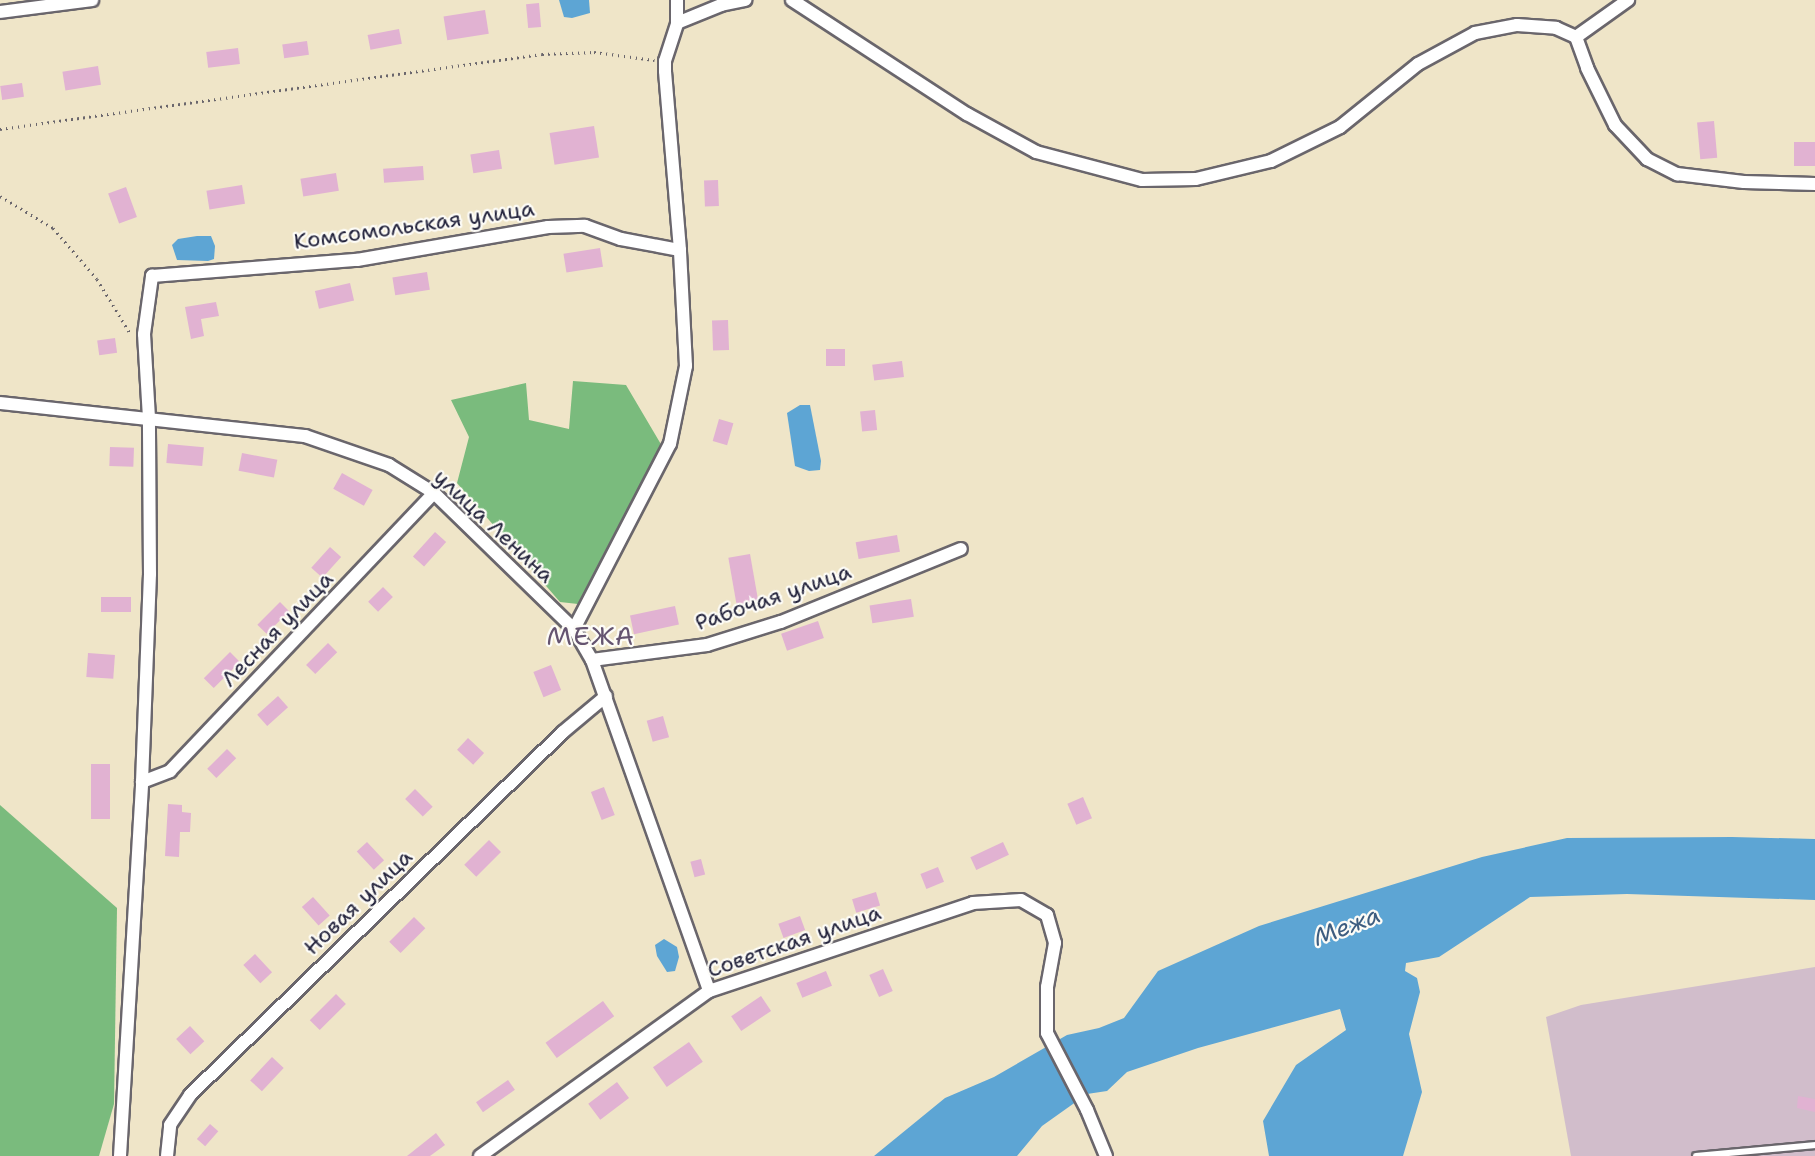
<!DOCTYPE html>
<meta charset="utf-8">
<style>
body{margin:0}
#map{position:relative;width:1815px;height:1156px;overflow:hidden;background:#efe5c8;font-family:"Shantell Sans",sans-serif}
div>[style]{position:absolute}
[style*='--x']{left:calc(var(--x)*1px);top:calc(var(--y)*1px);width:calc(var(--w)*1px);rotate:calc(var(--a)*1deg)}
.industrial>*{inset:0;background:#d1bdcb}
.forest>*{inset:0;background:#7abb7d}
.water>*{inset:0;background:#5da5d4}
.building>*{inset:0;background:#e1b2d2;transform-origin:0 0}
.path>*{height:3px;margin-top:-1.5px;transform-origin:0;background:repeating-linear-gradient(90deg,#6a666c 0 1.5px,transparent 0 6px)}
.roads{filter:drop-shadow(2px 0 #6a666c) drop-shadow(-2px 0 #6a666c) drop-shadow(0 2px #6a666c) drop-shadow(0 -2px #6a666c)}
.lane>*{height:6px;margin:-3px;padding:0 3px;transform-origin:3px;border-radius:3px;background:#fff}
.street>*{height:12px;margin:-6px;padding:0 6px;transform-origin:6px;border-radius:6px;background:#fff}
span{translate:-50% -50%;white-space:nowrap;text-align:center;line-height:1.15;-webkit-text-stroke:4.5px #fdfcf7;paint-order:stroke}
.street-label{font-size:22px;color:#22223b}
.water-label{font-size:24px;color:#3d5d80;font-style:italic}
.quarter-label{font-size:26px;color:#655470;letter-spacing:1.5px}
</style>
<div id="map">
<div class="industrial">
<i style="clip-path:polygon(1815px 967px,1815px 1156px,1571px 1156px,1546px 1017px,1581px 1005px)"></i>
</div>
<div class="forest">
<i style="clip-path:polygon(573px 381px,626px 385px,662px 446px,578px 604px,560px 602px,457px 483px,469px 437px,451px 400px,526px 383px,529px 420px,569px 429px)"></i>
<i style="clip-path:polygon(0 805px,117px 908px,114px 1104px,99px 1156px,0 1156px)"></i>
</div>
<div class="water">
<i style="clip-path:polygon(559px 0,589px 0,590px 13px,572px 18px,564px 17px)"></i>
<i style="clip-path:polygon(197px 236px,211px 236px,215px 246px,214px 259px,208px 261px,177px 260px,172px 245px,178px 239px)"></i>
<i style="clip-path:polygon(800px 405px,810px 405px,821px 461px,820px 470px,809px 471px,795px 466px,787px 413px)"></i>
<i style="clip-path:polygon(1732px 837px,1815px 839px,1815px 900px,1627px 894px,1530px 897px,1439px 957px,1406px 963px,1405px 971px,1417px 978px,1420px 992px,1409px 1034px,1422px 1092px,1403px 1156px,1269px 1156px,1263px 1121px,1296px 1065px,1346px 1030px,1340px 1009px,1198px 1048px,1127px 1072px,1107px 1091px,1087px 1094px,1042px 1126px,1017px 1156px,874px 1156px,945px 1098px,994px 1077px,1067px 1035px,1099px 1028px,1124px 1018px,1158px 971px,1259px 926px,1482px 857px,1567px 838px)"></i>
<i style="clip-path:polygon(664px 939px,677px 947px,679px 957px,675px 971px,667px 972px,657px 956px,655px 945px)"></i>
</div>
<div class="building">
<i style="left:539px;top:3px;width:24px;height:13px;rotate:85deg"></i>
<i style="left:485px;top:10px;width:24px;height:42px;rotate:81deg"></i>
<i style="left:399px;top:29px;width:15px;height:32px;rotate:79deg"></i>
<i style="left:307px;top:41px;width:14px;height:25px;rotate:82deg"></i>
<i style="left:238px;top:48px;width:16px;height:32px;rotate:83deg"></i>
<i style="left:98px;top:66px;width:19px;height:36px;rotate:81deg"></i>
<i style="left:22px;top:83px;width:14px;height:22px;rotate:82deg"></i>
<i style="left:1714px;top:121px;width:37px;height:17px;rotate:85deg"></i>
<i style="left:594px;top:126px;width:32px;height:45px;rotate:81deg"></i>
<i style="left:1815px;top:142px;width:24px;height:21px;rotate:90deg"></i>
<i style="left:499px;top:150px;width:19px;height:29px;rotate:81deg"></i>
<i style="left:423px;top:166px;width:14px;height:40px;rotate:86deg"></i>
<i style="left:336px;top:173px;width:18px;height:36px;rotate:81deg"></i>
<i style="left:718px;top:180px;width:26px;height:14px;rotate:88deg"></i>
<i style="left:242px;top:185px;width:19px;height:36px;rotate:81deg"></i>
<i style="left:126px;top:187px;width:32px;height:19px;rotate:70deg"></i>
<i style="left:600px;top:248px;width:19px;height:37px;rotate:81deg"></i>
<i style="left:427px;top:272px;width:18px;height:35px;rotate:81deg"></i>
<i style="left:350px;top:283px;width:18px;height:36px;rotate:77deg"></i>
<i style="clip-path:polygon(216px 302px,219px 316px,201px 319px,204px 336px,191px 339px,185px 307px)"></i>
<i style="left:728px;top:320px;width:30px;height:16px;rotate:88deg"></i>
<i style="left:115px;top:338px;width:15px;height:18px;rotate:82deg"></i>
<i style="left:845px;top:349px;width:17px;height:19px;rotate:90deg"></i>
<i style="left:902px;top:361px;width:16px;height:30px;rotate:83deg"></i>
<i style="left:875px;top:410px;width:20px;height:15px;rotate:84deg"></i>
<i style="left:719px;top:419px;width:15px;height:23px;rotate:16deg"></i>
<i style="left:168px;top:444px;width:36px;height:19px;rotate:5deg"></i>
<i style="left:110px;top:447px;width:24px;height:19px;rotate:2deg"></i>
<i style="left:242px;top:453px;width:36px;height:18px;rotate:11deg"></i>
<i style="left:342px;top:473px;width:35px;height:18px;rotate:29deg"></i>
<i style="left:435px;top:532px;width:15px;height:33px;rotate:42deg"></i>
<i style="left:897px;top:535px;width:17px;height:42px;rotate:80deg"></i>
<i style="left:330px;top:547px;width:15px;height:28px;rotate:42deg"></i>
<i style="left:750px;top:554px;width:51px;height:22px;rotate:80deg"></i>
<i style="left:383px;top:587px;width:14px;height:21px;rotate:45deg"></i>
<i style="left:101px;top:597px;width:30px;height:15px"></i>
<i style="left:911px;top:599px;width:18px;height:42px;rotate:81deg"></i>
<i style="left:280px;top:602px;width:13px;height:32px;rotate:45deg"></i>
<i style="left:675px;top:606px;width:19px;height:46px;rotate:78deg"></i>
<i style="left:818px;top:621px;width:18px;height:39px;rotate:71deg"></i>
<i style="left:328px;top:643px;width:13px;height:31px;rotate:45deg"></i>
<i style="left:230px;top:652px;width:14px;height:37px;rotate:45deg"></i>
<i style="left:88px;top:653px;width:27px;height:24px;rotate:4deg"></i>
<i style="left:551px;top:665px;width:27px;height:19px;rotate:68deg"></i>
<i style="left:278px;top:696px;width:15px;height:28px;rotate:48deg"></i>
<i style="left:663px;top:716px;width:22px;height:17px;rotate:74deg"></i>
<i style="left:468px;top:738px;width:22px;height:16px;rotate:43deg"></i>
<i style="left:227px;top:749px;width:13px;height:28px;rotate:45deg"></i>
<i style="left:91px;top:764px;width:19px;height:55px"></i>
<i style="left:604px;top:787px;width:30px;height:14px;rotate:69deg"></i>
<i style="left:415px;top:789px;width:25px;height:14px;rotate:45deg"></i>
<i style="left:1083px;top:797px;width:23px;height:17px;rotate:67deg"></i>
<i style="clip-path:polygon(168px 804px,182px 805px,182px 812px,191px 813px,190px 832px,180px 832px,179px 857px,165px 856px)"></i>
<i style="left:489px;top:840px;width:17px;height:35px;rotate:45deg"></i>
<i style="left:367px;top:842px;width:25px;height:14px;rotate:47deg"></i>
<i style="left:1003px;top:842px;width:14px;height:36px;rotate:65deg"></i>
<i style="left:701px;top:859px;width:16px;height:11px;rotate:75deg"></i>
<i style="left:938px;top:867px;width:16px;height:19px;rotate:68deg"></i>
<i style="left:876px;top:892px;width:14px;height:25px;rotate:73deg"></i>
<i style="left:313px;top:897px;width:25px;height:15px;rotate:48deg"></i>
<i style="left:800px;top:916px;width:15px;height:23px;rotate:70deg"></i>
<i style="left:414px;top:917px;width:16px;height:35px;rotate:45deg"></i>
<i style="left:255px;top:954px;width:25px;height:16px;rotate:47deg"></i>
<i style="left:883px;top:969px;width:24px;height:15px;rotate:66deg"></i>
<i style="left:826px;top:971px;width:16px;height:32px;rotate:68deg"></i>
<i style="left:336px;top:994px;width:14px;height:37px;rotate:45deg"></i>
<i style="left:761px;top:996px;width:18px;height:36px;rotate:56deg"></i>
<i style="left:603px;top:1001px;width:19px;height:71px;rotate:54deg"></i>
<i style="left:190px;top:1026px;width:21px;height:19px;rotate:47deg"></i>
<i style="left:689px;top:1042px;width:24px;height:44px;rotate:55deg"></i>
<i style="left:272px;top:1057px;width:16px;height:32px;rotate:43deg"></i>
<i style="left:508px;top:1080px;width:12px;height:39px;rotate:55deg"></i>
<i style="left:617px;top:1082px;width:20px;height:36px;rotate:53deg"></i>
<i style="clip-path:polygon(1798px 1096px,1815px 1099px,1815px 1112px,1797px 1108px)"></i>
<i style="left:210px;top:1124px;width:11px;height:20px;rotate:41deg"></i>
<i style="clip-path:polygon(436px 1133px,445px 1145px,430px 1156px,407px 1156px)"></i>
</div>
<div class="path">
<i style="--x:0;--y:129;--w:547;--a:-7.88"></i>
<i style="--x:542;--y:54;--w:52;--a:-2.2"></i>
<i style="--x:594;--y:52;--w:61;--a:7.6"></i>
<i style="--x:0;--y:196;--w:62;--a:31.1"></i>
<i style="--x:53;--y:228;--w:67;--a:49.2"></i>
<i style="--x:97;--y:279;--w:63;--a:58.6"></i>
</div>
<div class="roads">
<div class="lane">
<i style="--x:1696;--y:1156;--w:120;--a:-5.3"></i>
</div>
<div class="street">
<i style="--x:792;--y:0;--w:209;--a:33.1"></i>
<i style="--x:967;--y:114;--w:79;--a:28.8"></i>
<i style="--x:1036;--y:152;--w:110;--a:14.8"></i>
<i style="--x:1142;--y:180;--w:54;--a:-1.1"></i>
<i style="--x:1196;--y:179;--w:77;--a:-13.5"></i>
<i style="--x:1271;--y:161;--w:77;--a:-26.2"></i>
<i style="--x:1340;--y:127;--w:100;--a:-38.9"></i>
<i style="--x:1418;--y:64;--w:65;--a:-28.5"></i>
<i style="--x:1475;--y:33;--w:43;--a:-10.8"></i>
<i style="--x:1517;--y:25;--w:39;--a:4"></i>
<i style="--x:1556;--y:28;--w:22;--a:24"></i>
<i style="--x:1576;--y:37;--w:64;--a:-35.4"></i>
<i style="--x:0;--y:12;--w:93;--a:-7.4"></i>
<i style="--x:677;--y:23;--w:48;--a:-22.2"></i>
<i style="--x:721;--y:5;--w:25;--a:-12"></i>
<i style="--x:1576;--y:37;--w:33;--a:70"></i>
<i style="--x:1587;--y:68;--w:64;--a:63.8"></i>
<i style="--x:1615;--y:125;--w:47;--a:46.7"></i>
<i style="--x:1647;--y:159;--w:34;--a:27"></i>
<i style="--x:1677;--y:174;--w:67;--a:6.8"></i>
<i style="--x:1744;--y:182;--w:71;--a:1.6"></i>
<i style="--x:0;--y:403;--w:307;--a:6.2"></i>
<i style="--x:305;--y:436;--w:89;--a:19"></i>
<i style="--x:389;--y:465;--w:53;--a:31.9"></i>
<i style="--x:434;--y:493;--w:195;--a:44.2"></i>
<i style="--x:574;--y:629;--w:36;--a:60"></i>
<i style="--x:592;--y:660;--w:351;--a:70.5"></i>
<i style="--x:574;--y:629;--w:208;--a:-62.6"></i>
<i style="--x:670;--y:444;--w:80;--a:-78.4"></i>
<i style="--x:686;--y:366;--w:116;--a:-93"></i>
<i style="--x:680;--y:250;--w:180;--a:-94.8"></i>
<i style="--x:665;--y:71;--w:10;--a:-90"></i>
<i style="--x:665;--y:61;--w:40;--a:-72"></i>
<i style="--x:677;--y:23;--w:23;--a:-90"></i>
<i style="--x:592;--y:660;--w:116;--a:-7.4"></i>
<i style="--x:707;--y:645;--w:77;--a:-17.3"></i>
<i style="--x:781;--y:622;--w:194;--a:-22.1"></i>
<i style="--x:142;--y:782;--w:30;--a:-21"></i>
<i style="--x:170;--y:771;--w:383;--a:-46.5"></i>
<i style="--x:120;--y:1156;--w:375;--a:-86.6"></i>
<i style="--x:142;--y:782;--w:208;--a:-87.8"></i>
<i style="--x:150;--y:574;--w:156;--a:-90.4"></i>
<i style="--x:149;--y:418;--w:84;--a:-93.4"></i>
<i style="--x:144;--y:334;--w:59;--a:-82.1"></i>
<i style="--x:152;--y:276;--w:206;--a:-4.5"></i>
<i style="--x:357;--y:260;--w:194;--a:-9.8"></i>
<i style="--x:548;--y:227;--w:37;--a:-2"></i>
<i style="--x:585;--y:226;--w:38;--a:20"></i>
<i style="--x:621;--y:239;--w:60;--a:10.6"></i>
<i style="--x:167;--y:1156;--w:31;--a:-84"></i>
<i style="--x:170;--y:1125;--w:36;--a:-56"></i>
<i style="--x:190;--y:1095;--w:520;--a:-44.22"></i>
<i style="--x:563;--y:732;--w:56;--a:-39.9"></i>
<i style="--x:480;--y:1156;--w:282;--a:-35.8"></i>
<i style="--x:709;--y:991;--w:278;--a:-18.4"></i>
<i style="--x:973;--y:903;--w:48;--a:-3.6"></i>
<i style="--x:1021;--y:900;--w:30;--a:30"></i>
<i style="--x:1047;--y:915;--w:29;--a:74"></i>
<i style="--x:1055;--y:943;--w:45;--a:100.3"></i>
<i style="--x:1047;--y:987;--w:46;--a:90"></i>
<i style="--x:1047;--y:1033;--w:87;--a:62.5"></i>
<i style="--x:1087;--y:1110;--w:50;--a:67.6"></i>
</div>
</div>
<div class="street-label">
<span style="left:414px;top:225px;rotate:-8deg">Комсомольская улица</span>
<span style="left:494px;top:526px;rotate:43deg">улица Ленина</span>
<span style="left:773px;top:597px;rotate:-19deg">Рабочая улица</span>
<span style="left:277px;top:629px;rotate:-46deg">Лесная улица</span>
<span style="left:358px;top:902px;rotate:-44deg">Новая улица</span>
<span style="left:794px;top:941px;rotate:-19deg">Советская улица</span>
</div>
<div class="water-label">
<span style="left:1347px;top:927px;rotate:-21deg">Межа</span>
</div>
<div class="quarter-label">
<span style="left:591px;top:636px">МЕЖА</span>
</div>
</div>
